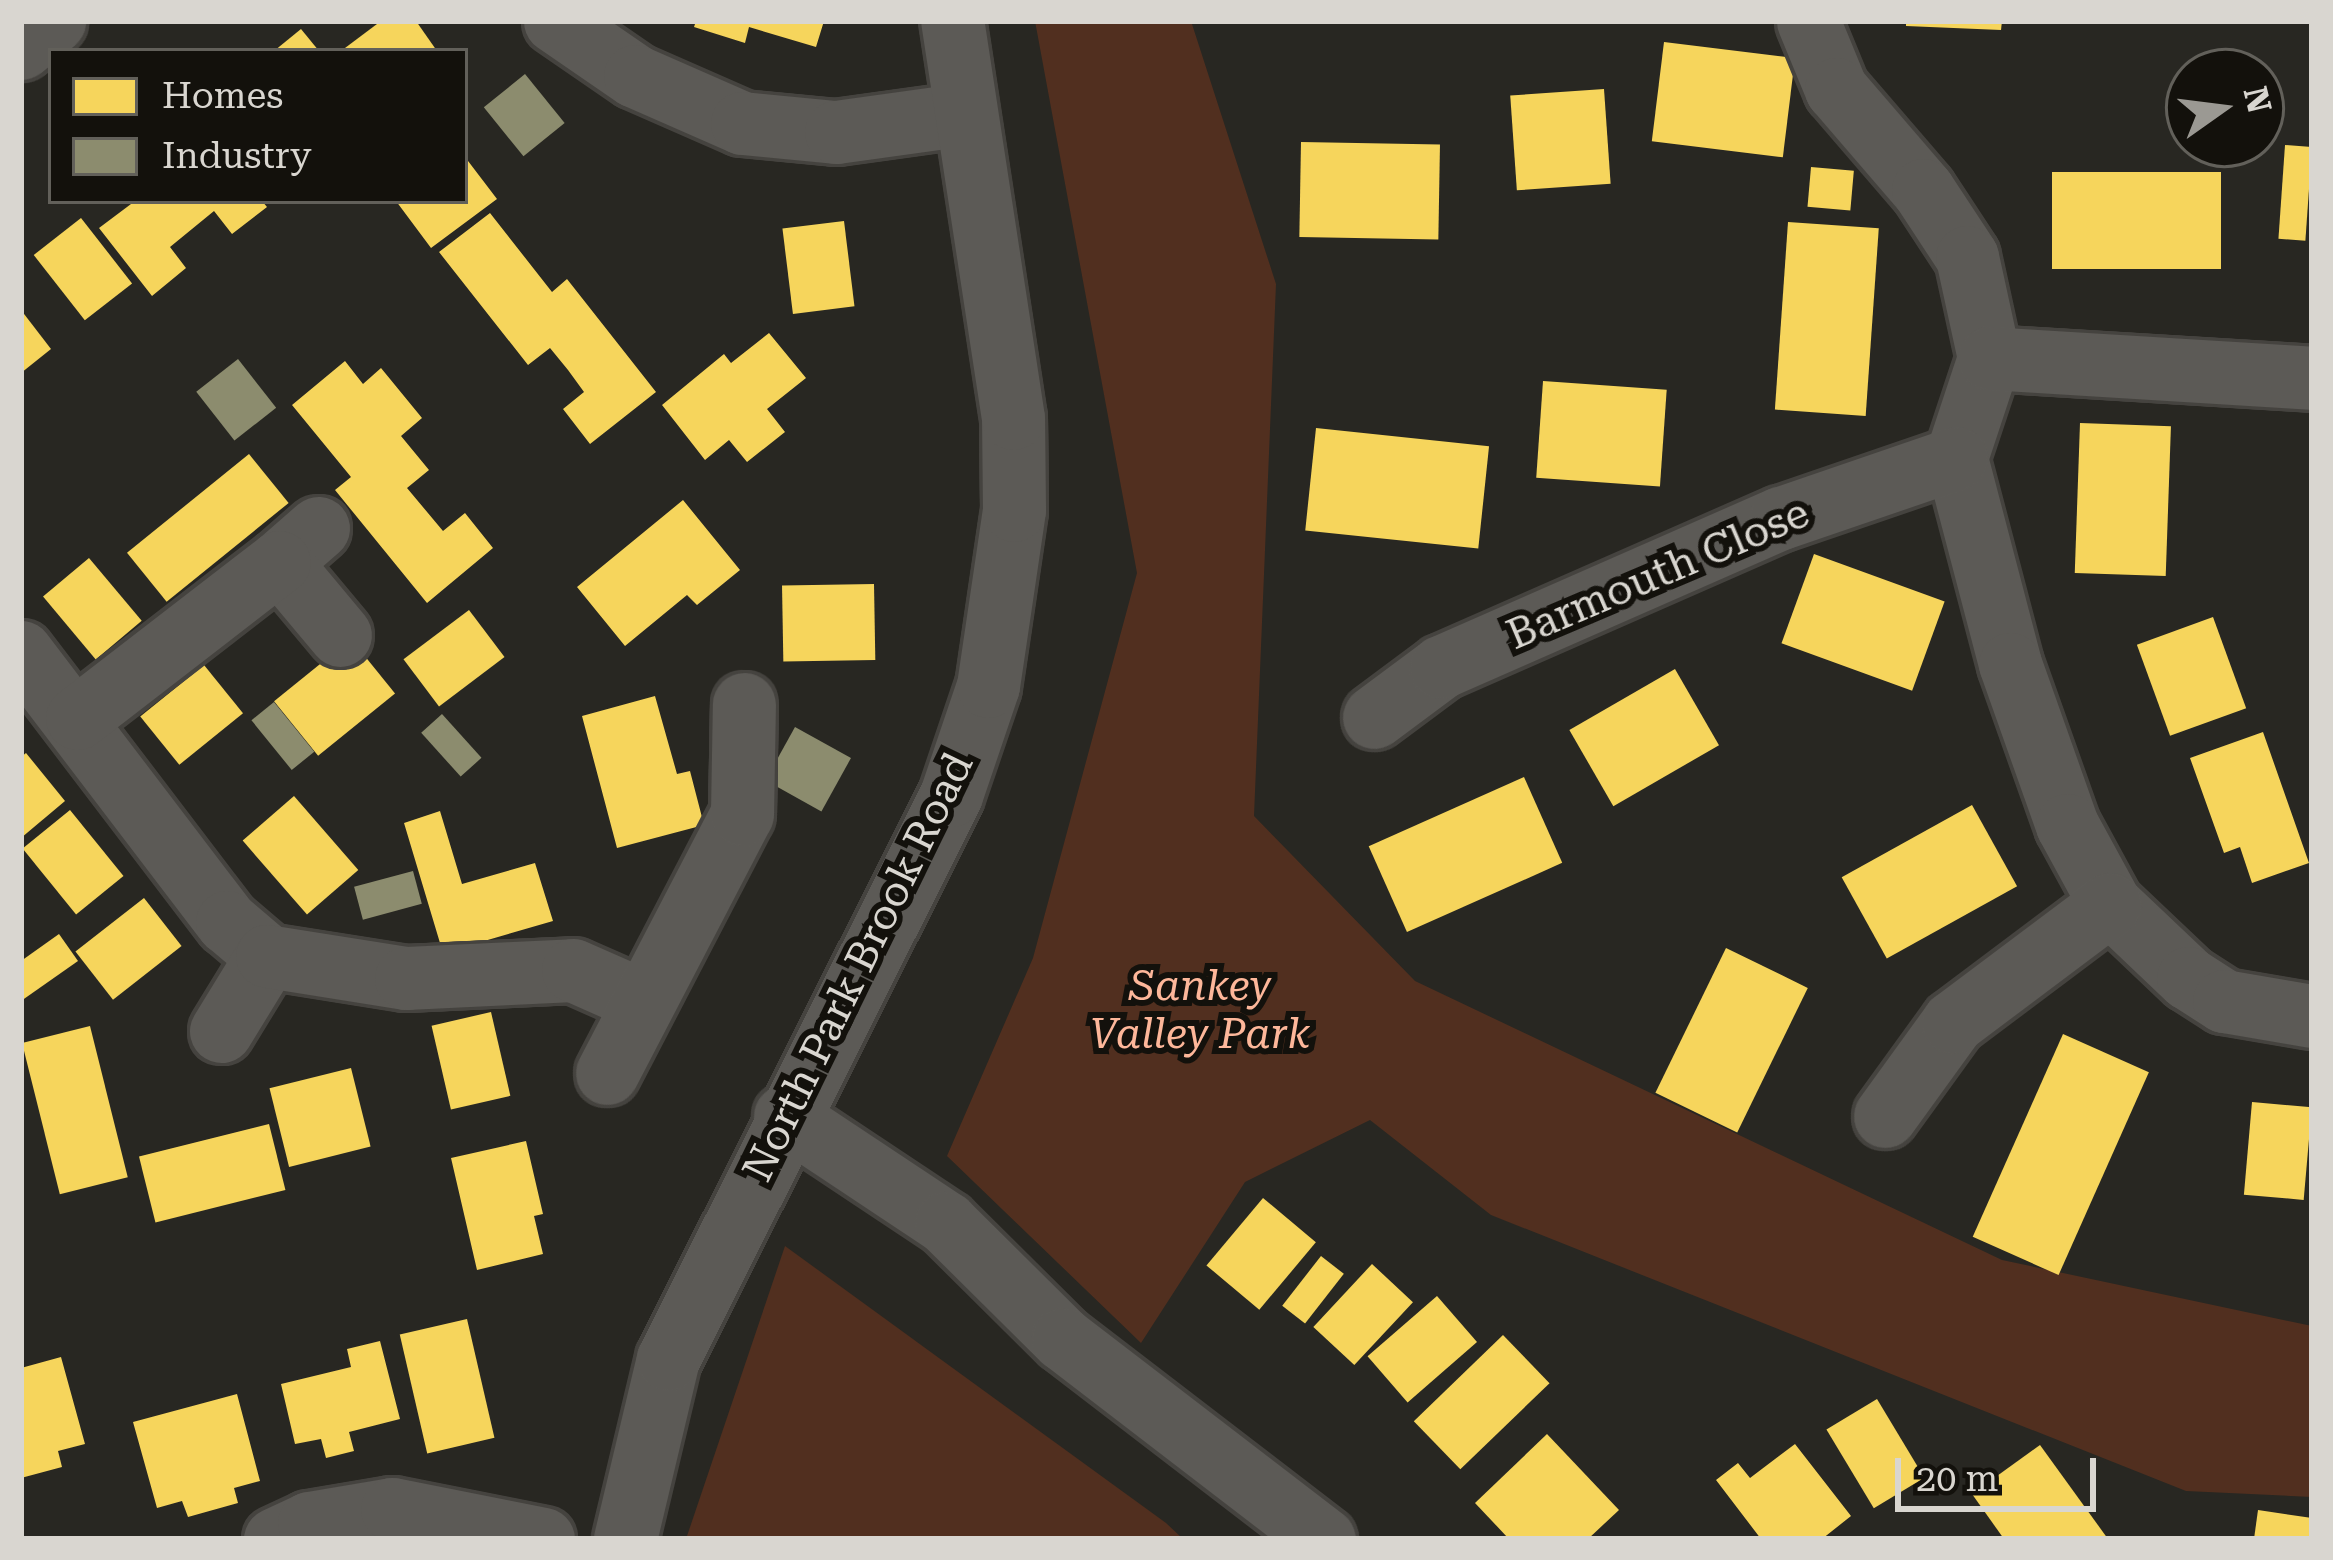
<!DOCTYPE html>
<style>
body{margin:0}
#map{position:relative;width:2333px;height:1560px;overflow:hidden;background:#282722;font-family:"Roboto Serif",serif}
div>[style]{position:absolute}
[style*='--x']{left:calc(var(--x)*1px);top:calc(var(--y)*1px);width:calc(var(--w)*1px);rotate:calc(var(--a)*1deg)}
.green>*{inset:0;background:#512f1f}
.homes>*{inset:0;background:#f6d55c;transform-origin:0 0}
.industry>*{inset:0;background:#8c8c6e;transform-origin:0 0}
.roads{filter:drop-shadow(3px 0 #45433f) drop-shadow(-3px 0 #45433f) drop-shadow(0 3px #45433f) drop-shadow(0 -3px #45433f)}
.minor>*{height:63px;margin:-31.5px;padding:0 31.5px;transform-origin:31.5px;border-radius:31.5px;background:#5c5a56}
span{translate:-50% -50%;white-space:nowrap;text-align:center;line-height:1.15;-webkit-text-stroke:12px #13110c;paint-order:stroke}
.street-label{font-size:42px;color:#d9d6d0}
.park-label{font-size:42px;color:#fdb79a;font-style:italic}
.frame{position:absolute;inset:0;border:24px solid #d9d6d0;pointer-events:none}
.legend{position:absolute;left:48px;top:48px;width:420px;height:156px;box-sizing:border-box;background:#13110c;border:3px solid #62605a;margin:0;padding:15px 21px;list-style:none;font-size:36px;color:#d9d6d0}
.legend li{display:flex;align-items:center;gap:24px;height:60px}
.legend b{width:60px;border:3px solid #62605a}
.north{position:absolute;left:2165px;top:48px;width:120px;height:120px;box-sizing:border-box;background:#13110c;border:3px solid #62605a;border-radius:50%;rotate:76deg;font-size:33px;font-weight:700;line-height:48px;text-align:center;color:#d9d6d0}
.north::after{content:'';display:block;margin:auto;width:42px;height:54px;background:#9b9993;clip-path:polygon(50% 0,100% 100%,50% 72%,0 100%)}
.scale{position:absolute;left:1895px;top:1458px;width:201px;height:54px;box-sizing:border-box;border:6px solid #d9d6d0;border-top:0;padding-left:15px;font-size:36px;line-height:42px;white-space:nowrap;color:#d9d6d0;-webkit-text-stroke:9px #13110c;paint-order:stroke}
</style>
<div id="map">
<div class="green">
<i style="clip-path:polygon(1035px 21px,1191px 21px,1276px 284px,1254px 816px,1415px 981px,2002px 1260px,2312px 1326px,2312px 1497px,2186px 1491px,1491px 1215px,1370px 1120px,1245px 1182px,1141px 1343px,947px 1156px,1033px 958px,1137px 573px)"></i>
<i style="clip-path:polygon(785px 1246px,1166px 1523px,1183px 1539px,686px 1539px)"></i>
</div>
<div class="homes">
<i style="clip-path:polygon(381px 21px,416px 21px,437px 51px,341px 51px)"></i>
<i style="clip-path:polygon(696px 21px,824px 21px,816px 47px,749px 27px,745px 43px,694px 27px)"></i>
<i style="clip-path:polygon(1906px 21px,2002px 21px,2001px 30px,1906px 26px)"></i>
<i style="clip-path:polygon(301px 29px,319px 51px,274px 51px)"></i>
<i style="left:1664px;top:42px;width:132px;height:100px;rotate:7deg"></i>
<i style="left:1604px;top:89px;width:95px;height:94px;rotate:86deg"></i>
<i style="left:1301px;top:142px;width:139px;height:95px;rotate:1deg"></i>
<i style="left:2285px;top:145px;width:27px;height:94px;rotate:4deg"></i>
<i style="clip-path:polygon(465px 157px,497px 199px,431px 248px,396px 201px,465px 201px)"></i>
<i style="left:1811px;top:167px;width:43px;height:40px;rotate:5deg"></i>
<i style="left:2052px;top:172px;width:169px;height:97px"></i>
<i style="clip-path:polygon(135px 201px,262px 201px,267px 207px,232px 234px,214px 211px,170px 247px,186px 268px,152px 296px,99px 228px)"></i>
<i style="clip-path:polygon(490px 213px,552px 292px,567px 279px,656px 392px,590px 444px,563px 409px,584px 392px,568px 370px,550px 348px,528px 365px,439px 252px)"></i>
<i style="left:81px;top:218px;width:83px;height:60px;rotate:52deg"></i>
<i style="left:844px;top:221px;width:86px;height:62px;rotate:83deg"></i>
<i style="left:1788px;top:222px;width:91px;height:188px;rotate:4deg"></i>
<i style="clip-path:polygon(21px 310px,51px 349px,21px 373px)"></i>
<i style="clip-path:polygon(769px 333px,806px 378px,767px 409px,785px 432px,747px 462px,729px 440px,705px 460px,662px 405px,724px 354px,731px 363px)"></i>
<i style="clip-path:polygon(345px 361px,363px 384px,381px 368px,422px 418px,401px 436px,429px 470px,407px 488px,443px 531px,465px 513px,493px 548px,427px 603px,335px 490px,351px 477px,292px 405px)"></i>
<i style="left:1543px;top:381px;width:124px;height:97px;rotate:4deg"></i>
<i style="left:2080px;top:423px;width:91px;height:150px;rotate:2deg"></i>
<i style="left:1316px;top:428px;width:174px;height:103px;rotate:6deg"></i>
<i style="left:249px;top:454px;width:63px;height:157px;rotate:51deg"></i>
<i style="clip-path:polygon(683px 500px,740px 570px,697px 605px,687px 595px,625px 646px,577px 587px)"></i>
<i style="left:1814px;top:554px;width:139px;height:95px;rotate:20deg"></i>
<i style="left:89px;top:558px;width:82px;height:60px;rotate:50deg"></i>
<i style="left:874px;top:584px;width:76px;height:92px;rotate:89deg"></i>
<i style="left:469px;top:610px;width:59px;height:82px;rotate:53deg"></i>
<i style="left:2213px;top:617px;width:97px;height:81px;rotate:70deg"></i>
<i style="left:351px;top:639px;width:70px;height:99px;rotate:51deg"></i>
<i style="left:204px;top:665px;width:62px;height:82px;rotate:51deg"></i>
<i style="left:1675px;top:669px;width:88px;height:122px;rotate:60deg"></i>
<i style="clip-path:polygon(655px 696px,677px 774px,690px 771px,704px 825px,617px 848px,582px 716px)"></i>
<i style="clip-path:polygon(2263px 732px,2309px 863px,2252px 883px,2240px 847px,2224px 853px,2190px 758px)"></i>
<i style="clip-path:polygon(26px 753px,65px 801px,21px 838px,21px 757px)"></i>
<i style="left:1524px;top:777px;width:94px;height:170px;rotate:66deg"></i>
<i style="left:294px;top:796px;width:98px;height:68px;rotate:49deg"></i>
<i style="left:1972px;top:805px;width:93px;height:149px;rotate:61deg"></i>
<i style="left:70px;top:810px;width:85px;height:61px;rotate:51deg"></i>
<i style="clip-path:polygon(440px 811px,462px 884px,535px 863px,553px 921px,443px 953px,404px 823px)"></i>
<i style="left:144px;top:898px;width:61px;height:87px;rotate:52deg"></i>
<i style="clip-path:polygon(59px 934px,78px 961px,21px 1001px,21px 961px)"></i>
<i style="left:1726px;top:948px;width:91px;height:161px;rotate:26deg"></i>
<i style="left:491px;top:1012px;width:86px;height:61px;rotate:77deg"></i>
<i style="left:90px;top:1026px;width:156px;height:70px;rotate:76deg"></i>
<i style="left:2063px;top:1034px;width:94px;height:222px;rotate:24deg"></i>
<i style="left:351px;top:1068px;width:81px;height:84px;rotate:76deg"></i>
<i style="left:2252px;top:1102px;width:60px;height:93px;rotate:5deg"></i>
<i style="left:269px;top:1124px;width:68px;height:134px;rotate:76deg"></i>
<i style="clip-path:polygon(526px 1141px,543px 1214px,534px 1216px,543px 1254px,477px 1270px,451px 1158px)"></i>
<i style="left:1263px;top:1198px;width:69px;height:88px;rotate:40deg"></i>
<i style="left:1321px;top:1256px;width:29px;height:63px;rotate:38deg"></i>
<i style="left:1372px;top:1264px;width:56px;height:86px;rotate:43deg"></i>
<i style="left:1437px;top:1296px;width:61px;height:92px;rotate:49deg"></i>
<i style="left:467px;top:1319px;width:122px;height:69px;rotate:77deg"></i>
<i style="left:1503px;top:1335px;width:67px;height:124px;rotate:46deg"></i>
<i style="clip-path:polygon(380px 1341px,400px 1419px,349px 1432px,354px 1451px,326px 1458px,321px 1439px,295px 1444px,281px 1384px,351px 1367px,347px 1349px)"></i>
<i style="clip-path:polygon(61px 1357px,85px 1444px,58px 1451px,62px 1467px,21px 1478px,21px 1368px)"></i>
<i style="clip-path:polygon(237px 1394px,260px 1481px,234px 1488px,238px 1503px,188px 1517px,182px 1501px,157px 1508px,133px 1422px)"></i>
<i style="left:1877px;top:1399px;width:92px;height:59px;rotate:59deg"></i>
<i style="clip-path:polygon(1547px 1434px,1619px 1510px,1588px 1539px,1509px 1539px,1475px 1503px)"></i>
<i style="clip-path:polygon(1795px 1444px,1851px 1516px,1822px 1539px,1761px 1539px,1716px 1480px,1738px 1463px,1750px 1478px)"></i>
<i style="clip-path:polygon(2040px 1445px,2108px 1539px,2004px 1539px,1972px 1494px)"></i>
<i style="clip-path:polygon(2258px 1510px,2312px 1518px,2312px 1539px,2254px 1539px)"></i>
</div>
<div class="industry">
<i style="left:525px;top:74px;width:63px;height:53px;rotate:51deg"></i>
<i style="left:238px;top:359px;width:62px;height:53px;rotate:52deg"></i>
<i style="left:274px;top:702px;width:64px;height:29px;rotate:51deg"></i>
<i style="left:442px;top:714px;width:59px;height:28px;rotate:48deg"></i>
<i style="left:795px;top:727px;width:64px;height:61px;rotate:29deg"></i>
<i style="left:413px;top:871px;width:34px;height:61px;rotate:75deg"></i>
</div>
<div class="roads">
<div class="minor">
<i style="--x:555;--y:21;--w:97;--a:34.5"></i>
<i style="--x:635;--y:76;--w:117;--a:23.7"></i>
<i style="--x:742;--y:123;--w:94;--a:5.5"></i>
<i style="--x:836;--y:132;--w:131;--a:-7.9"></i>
<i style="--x:1808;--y:21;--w:74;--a:67.6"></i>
<i style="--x:1836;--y:89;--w:133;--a:49.3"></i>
<i style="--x:1923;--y:190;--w:80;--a:56.7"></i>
<i style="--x:1967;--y:257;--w:103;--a:77.7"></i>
<i style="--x:1989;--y:358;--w:105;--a:108.3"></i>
<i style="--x:1956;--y:458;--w:213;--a:75.3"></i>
<i style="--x:2010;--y:664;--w:171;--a:70.5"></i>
<i style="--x:2067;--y:825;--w:90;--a:61.4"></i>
<i style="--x:2110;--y:904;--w:108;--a:43.5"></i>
<i style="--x:2188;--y:978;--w:43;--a:32.6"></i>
<i style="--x:2224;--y:1001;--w:89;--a:9.7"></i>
<i style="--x:21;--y:48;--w:43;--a:-39.3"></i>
<i style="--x:1989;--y:358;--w:324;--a:3.5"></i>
<i style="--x:318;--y:528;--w:52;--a:138.9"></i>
<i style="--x:279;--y:562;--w:95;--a:50.1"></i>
<i style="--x:21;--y:652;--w:340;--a:52.7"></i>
<i style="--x:227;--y:922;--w:52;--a:40.4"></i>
<i style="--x:1374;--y:717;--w:84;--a:-36.7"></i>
<i style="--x:1441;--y:667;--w:371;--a:-23.7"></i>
<i style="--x:1781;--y:518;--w:185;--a:-18.9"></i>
<i style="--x:77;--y:718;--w:255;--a:-37.7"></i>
<i style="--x:221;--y:1031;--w:88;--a:-58.5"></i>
<i style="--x:267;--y:956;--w:141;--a:9"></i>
<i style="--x:406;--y:978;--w:167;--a:-2.7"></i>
<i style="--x:573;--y:970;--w:74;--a:23.8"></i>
<i style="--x:607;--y:1073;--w:292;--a:-62.5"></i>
<i style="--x:742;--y:814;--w:110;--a:-89"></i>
<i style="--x:785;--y:1116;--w:193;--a:33.6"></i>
<i style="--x:946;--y:1223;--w:165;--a:44.8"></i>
<i style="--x:1063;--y:1339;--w:329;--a:37.5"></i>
<i style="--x:1885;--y:1116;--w:116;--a:-54.1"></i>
<i style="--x:1953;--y:1022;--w:196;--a:-36.9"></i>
<i style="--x:275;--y:1539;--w:38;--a:-25"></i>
<i style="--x:309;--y:1523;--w:84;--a:-9.6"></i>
<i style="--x:392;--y:1509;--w:154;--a:11.2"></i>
<i style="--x:625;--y:1539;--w:185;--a:-76.6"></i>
<i style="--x:668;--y:1359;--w:631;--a:-63.35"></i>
<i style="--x:951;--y:795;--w:115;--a:-71.3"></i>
<i style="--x:988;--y:686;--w:178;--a:-81.6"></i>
<i style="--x:1014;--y:510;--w:92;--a:-90.6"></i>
<i style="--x:1013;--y:418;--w:402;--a:-98.7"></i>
</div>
</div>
<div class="street-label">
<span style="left:1658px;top:574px;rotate:-23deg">Barmouth Close</span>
<span style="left:858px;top:967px;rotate:-64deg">North Park Brook Road</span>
</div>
<div class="park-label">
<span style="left:1200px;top:1010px">Sankey<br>Valley Park</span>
</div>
<div class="frame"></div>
<ul class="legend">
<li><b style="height:33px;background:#f6d55c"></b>Homes</li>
<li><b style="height:33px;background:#8c8c6e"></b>Industry</li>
</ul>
<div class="north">N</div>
<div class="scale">20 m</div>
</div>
